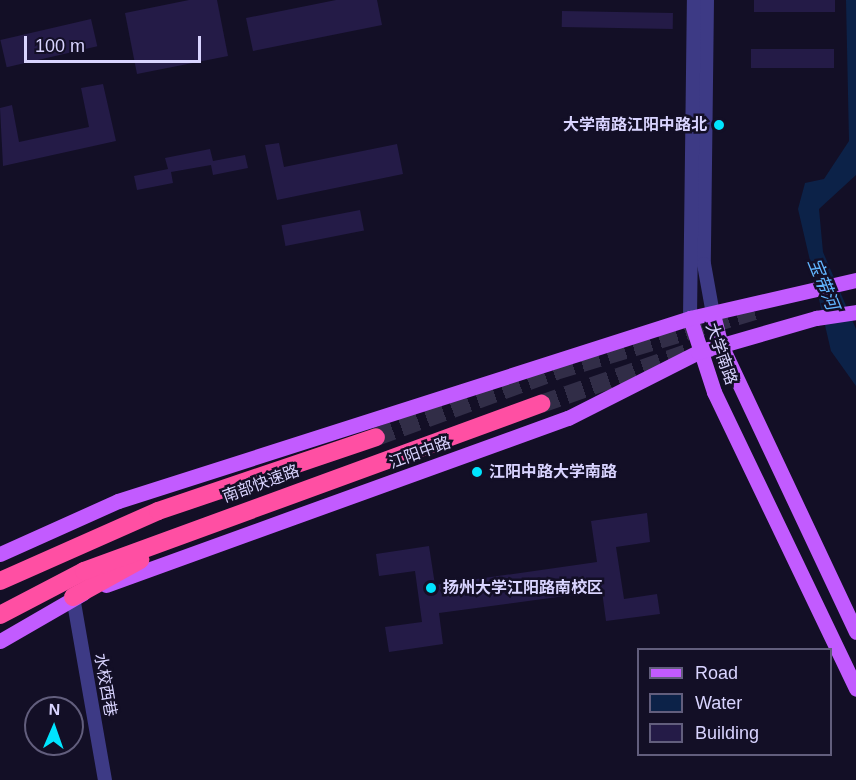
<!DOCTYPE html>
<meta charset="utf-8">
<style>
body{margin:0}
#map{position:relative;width:856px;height:780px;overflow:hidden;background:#130f26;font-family:Arial,"Noto Sans SC",sans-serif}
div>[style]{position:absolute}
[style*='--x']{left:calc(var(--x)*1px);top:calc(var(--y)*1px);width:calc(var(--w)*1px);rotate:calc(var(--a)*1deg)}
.water>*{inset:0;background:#0c2248}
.building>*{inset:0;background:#241b47;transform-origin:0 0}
.highway-tunnel>*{height:18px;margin-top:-9px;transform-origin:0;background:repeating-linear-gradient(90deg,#312d47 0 18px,transparent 0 27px)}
.minor>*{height:14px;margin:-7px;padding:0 7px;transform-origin:7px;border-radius:7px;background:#3d3a85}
.major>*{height:15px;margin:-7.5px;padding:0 7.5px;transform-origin:7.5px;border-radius:7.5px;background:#c25bff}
.highway>*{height:18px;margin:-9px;padding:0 9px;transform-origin:9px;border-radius:9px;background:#ff4fa3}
.dots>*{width:16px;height:16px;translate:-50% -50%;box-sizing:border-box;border:3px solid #130f26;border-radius:50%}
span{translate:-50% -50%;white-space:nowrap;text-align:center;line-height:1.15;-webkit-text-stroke:5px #130f26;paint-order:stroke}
.poi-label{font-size:16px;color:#d9d4ff;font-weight:700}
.right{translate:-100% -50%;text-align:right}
.left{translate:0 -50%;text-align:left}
.street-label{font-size:16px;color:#d9d4ff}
.water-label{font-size:18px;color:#62b6ff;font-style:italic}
.legend{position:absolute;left:637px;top:648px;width:195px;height:108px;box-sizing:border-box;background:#130f26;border:2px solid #625e7d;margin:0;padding:8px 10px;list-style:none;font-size:18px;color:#d9d4ff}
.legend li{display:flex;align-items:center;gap:12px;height:30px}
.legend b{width:30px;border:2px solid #625e7d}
.north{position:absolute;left:24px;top:696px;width:60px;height:60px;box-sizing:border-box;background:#130f26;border:2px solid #625e7d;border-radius:50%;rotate:2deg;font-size:16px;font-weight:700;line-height:24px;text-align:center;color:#d9d4ff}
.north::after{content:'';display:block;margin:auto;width:21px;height:27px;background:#00e5ff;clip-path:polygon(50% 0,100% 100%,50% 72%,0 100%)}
.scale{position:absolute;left:24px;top:36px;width:177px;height:27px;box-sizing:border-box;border:3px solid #d9d4ff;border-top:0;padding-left:8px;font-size:18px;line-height:21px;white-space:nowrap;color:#d9d4ff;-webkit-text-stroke:4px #130f26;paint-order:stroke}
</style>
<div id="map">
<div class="water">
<i style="clip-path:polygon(846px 0,856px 0,856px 175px,819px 209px,823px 252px,856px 329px,856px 386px,831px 351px,798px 209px,805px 183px,824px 179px,849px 141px)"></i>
</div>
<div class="building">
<i style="clip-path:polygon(189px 0,217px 0,228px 56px,137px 74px,125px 13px)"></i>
<i style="clip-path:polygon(336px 0,377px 0,382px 25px,253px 51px,246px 18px)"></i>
<i style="left:754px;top:0;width:81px;height:12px"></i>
<i style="left:562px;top:11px;width:111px;height:16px;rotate:1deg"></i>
<i style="left:91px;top:19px;width:28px;height:93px;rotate:77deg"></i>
<i style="left:751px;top:49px;width:83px;height:19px"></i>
<i style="clip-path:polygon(103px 84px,116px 141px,3px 166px,0 108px,12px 105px,19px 142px,89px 127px,81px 88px)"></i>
<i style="clip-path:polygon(279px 143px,284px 167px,397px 144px,403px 174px,277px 200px,265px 145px)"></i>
<i style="clip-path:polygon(210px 149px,213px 161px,245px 155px,248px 168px,213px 175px,211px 165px,171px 172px,173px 183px,137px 190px,134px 176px,168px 169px,165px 158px)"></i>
<i style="left:360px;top:210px;width:21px;height:80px;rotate:79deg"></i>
<i style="clip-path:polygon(647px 513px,650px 542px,616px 547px,624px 599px,657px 594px,660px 614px,606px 621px,602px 591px,439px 613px,443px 644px,389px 652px,385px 627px,422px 622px,415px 571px,379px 576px,376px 554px,429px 546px,435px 585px,597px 562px,591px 521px)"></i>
</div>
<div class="highway-tunnel">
<i style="--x:541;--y:404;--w:163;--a:-19.3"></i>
<i style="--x:376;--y:437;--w:192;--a:-20.1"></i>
<i style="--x:556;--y:371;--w:214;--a:-16.8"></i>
</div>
<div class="minor">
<i style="--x:707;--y:0;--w:264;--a:90.7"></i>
<i style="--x:704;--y:264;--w:51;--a:79.8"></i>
<i style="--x:690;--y:318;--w:318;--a:-89.3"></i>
<i style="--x:73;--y:597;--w:186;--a:80.1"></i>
</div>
<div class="major">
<i style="--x:713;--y:314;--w:32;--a:76"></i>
<i style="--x:721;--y:345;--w:317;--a:64.8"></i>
<i style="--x:690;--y:318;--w:78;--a:72"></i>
<i style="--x:714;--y:392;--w:329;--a:64.4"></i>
<i style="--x:0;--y:554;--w:129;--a:-24.2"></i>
<i style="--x:118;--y:501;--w:601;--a:-17.74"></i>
<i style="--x:690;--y:318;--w:170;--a:-12.9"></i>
<i style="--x:106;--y:585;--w:491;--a:-19.9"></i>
<i style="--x:568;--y:418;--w:146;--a:-26.9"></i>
<i style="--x:698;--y:352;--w:123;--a:-16.1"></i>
<i style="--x:816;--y:318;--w:40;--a:-8.5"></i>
<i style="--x:0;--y:641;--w:96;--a:-30"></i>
</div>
<div class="highway">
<i style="--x:0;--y:581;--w:173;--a:-23.9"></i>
<i style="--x:158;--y:511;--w:230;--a:-18.7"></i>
<i style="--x:73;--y:597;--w:77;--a:-28.9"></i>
<i style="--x:0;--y:615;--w:95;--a:-27.6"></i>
<i style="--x:84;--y:571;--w:487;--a:-20.1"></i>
</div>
<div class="dots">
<i style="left:719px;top:125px;background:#00e5ff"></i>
<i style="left:477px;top:472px;background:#00e5ff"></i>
<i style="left:431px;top:588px;background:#00e5ff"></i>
</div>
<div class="poi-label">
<span class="right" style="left:707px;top:125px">大学南路江阳中路北</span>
<span class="left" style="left:489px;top:472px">江阳中路大学南路</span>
<span class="left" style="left:443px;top:588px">扬州大学江阳路南校区</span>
</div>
<div class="street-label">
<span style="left:721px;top:354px;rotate:71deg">大学南路</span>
<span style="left:420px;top:453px;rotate:-20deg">江阳中路</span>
<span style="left:261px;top:484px;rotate:-20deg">南部快速路</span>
<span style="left:105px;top:685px;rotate:80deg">水校西巷</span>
</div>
<div class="water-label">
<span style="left:823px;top:284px;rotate:68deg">宝带河</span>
</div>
<ul class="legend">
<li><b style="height:8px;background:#c25bff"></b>Road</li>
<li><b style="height:16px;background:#0c2248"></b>Water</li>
<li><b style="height:16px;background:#241b47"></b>Building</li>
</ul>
<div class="north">N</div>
<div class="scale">100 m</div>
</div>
